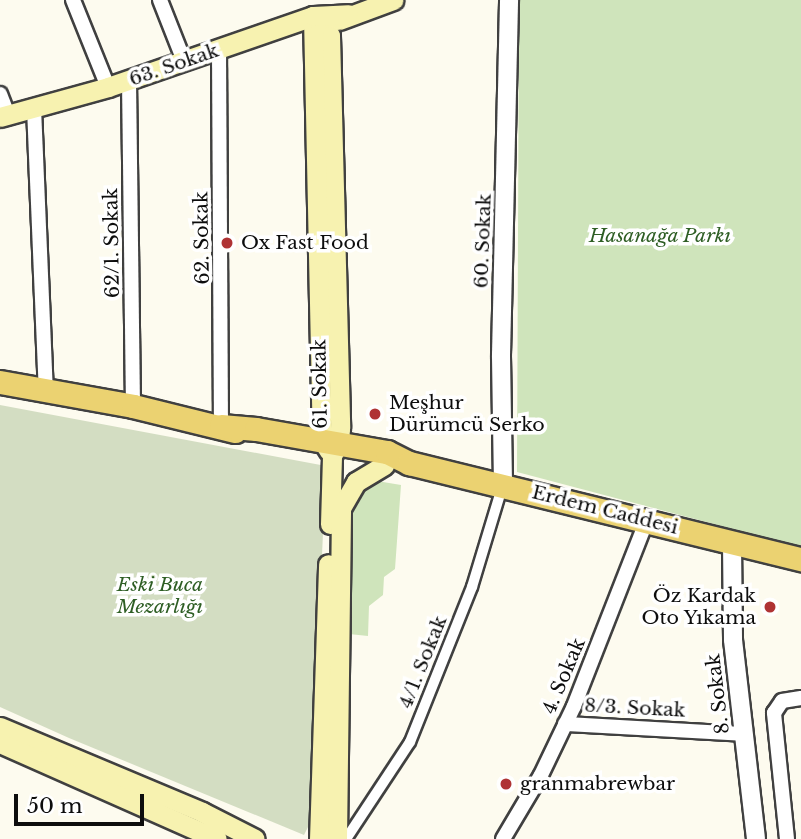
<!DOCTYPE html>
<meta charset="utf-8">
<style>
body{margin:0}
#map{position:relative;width:801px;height:839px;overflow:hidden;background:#fdfbef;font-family:"Libre Baskerville",serif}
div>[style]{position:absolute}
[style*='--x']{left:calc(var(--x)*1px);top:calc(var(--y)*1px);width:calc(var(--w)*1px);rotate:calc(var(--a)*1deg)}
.green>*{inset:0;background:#cfe4bb}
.cemetery>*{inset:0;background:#d3ddc2}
.roads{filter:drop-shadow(2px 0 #404040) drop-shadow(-2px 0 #404040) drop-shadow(0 2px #404040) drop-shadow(0 -2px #404040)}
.pedestrian>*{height:10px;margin:-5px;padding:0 5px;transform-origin:5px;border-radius:5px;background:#fff}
.minor>*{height:14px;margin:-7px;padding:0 7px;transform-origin:7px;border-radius:7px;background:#fff}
.tertiary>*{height:18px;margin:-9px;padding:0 9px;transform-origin:9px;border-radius:9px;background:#fff}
.secondary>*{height:19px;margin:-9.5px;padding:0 9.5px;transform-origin:9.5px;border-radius:9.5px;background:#f7f2b0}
.primary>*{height:23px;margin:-11.5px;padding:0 11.5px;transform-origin:11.5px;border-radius:11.5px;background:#ebd271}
.dots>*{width:19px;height:19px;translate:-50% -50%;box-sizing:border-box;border:4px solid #fff;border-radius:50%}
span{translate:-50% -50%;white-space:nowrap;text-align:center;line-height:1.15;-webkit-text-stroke:7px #fff;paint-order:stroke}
.street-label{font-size:19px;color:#0d0d0d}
.park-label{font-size:19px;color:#2e5e24;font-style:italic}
.poi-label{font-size:19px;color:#0d0d0d}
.left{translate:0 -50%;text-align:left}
.right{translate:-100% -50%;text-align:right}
.scale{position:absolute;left:14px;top:794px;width:130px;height:32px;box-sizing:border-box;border:4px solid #0d0d0d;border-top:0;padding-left:9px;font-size:21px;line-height:24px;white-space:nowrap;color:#0d0d0d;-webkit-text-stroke:5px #fff;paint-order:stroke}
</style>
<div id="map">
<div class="green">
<i style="clip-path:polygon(519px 0,801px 0,801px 547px,517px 472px)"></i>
<i style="clip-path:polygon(377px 481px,401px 485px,395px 569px,384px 577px,383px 595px,369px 606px,368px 636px,349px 634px,353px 513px,357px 499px,366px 487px)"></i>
</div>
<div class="cemetery">
<i style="clip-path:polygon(0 405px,326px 466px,310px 823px,304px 835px,69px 738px,0 707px)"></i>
</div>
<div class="roads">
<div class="pedestrian">
<i style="--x:346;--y:839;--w:116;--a:-56.6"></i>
<i style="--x:410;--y:742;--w:167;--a:-68.2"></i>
<i style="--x:472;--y:587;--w:108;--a:-73.2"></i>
</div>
<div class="minor">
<i style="--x:73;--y:0;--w:94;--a:68.1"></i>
<i style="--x:160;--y:0;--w:66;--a:68.5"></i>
<i style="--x:219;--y:49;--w:377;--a:89.7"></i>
<i style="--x:129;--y:80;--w:326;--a:89.3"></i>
<i style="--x:0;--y:94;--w:22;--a:69"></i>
<i style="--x:34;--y:108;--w:284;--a:87.6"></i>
<i style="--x:565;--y:724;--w:179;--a:3.2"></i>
<i style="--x:503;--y:839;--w:74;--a:-59.3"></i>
<i style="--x:541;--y:775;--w:76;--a:-64.4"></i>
<i style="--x:574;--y:706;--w:200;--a:-68.6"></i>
<i style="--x:787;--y:839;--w:127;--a:-95.9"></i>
<i style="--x:774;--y:713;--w:14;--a:-56"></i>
<i style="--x:782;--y:701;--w:19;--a:-9"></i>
</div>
<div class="tertiary">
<i style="--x:503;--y:484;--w:129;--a:-90.9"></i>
<i style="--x:501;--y:355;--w:355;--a:-88.7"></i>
<i style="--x:732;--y:543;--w:97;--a:89.4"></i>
<i style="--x:733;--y:640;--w:200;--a:83.4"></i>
</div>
<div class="secondary">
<i style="--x:313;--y:16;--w:14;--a:34"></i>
<i style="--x:325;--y:24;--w:13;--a:67"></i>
<i style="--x:330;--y:36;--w:392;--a:88.5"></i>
<i style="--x:340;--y:428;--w:16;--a:94"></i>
<i style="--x:339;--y:444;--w:13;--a:122"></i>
<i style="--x:313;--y:16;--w:424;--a:88.8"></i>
<i style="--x:322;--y:440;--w:13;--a:58"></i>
<i style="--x:339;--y:20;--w:58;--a:-20.3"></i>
<i style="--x:0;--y:117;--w:112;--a:-15.5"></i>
<i style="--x:108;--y:87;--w:217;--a:-19.1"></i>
<i style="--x:313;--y:16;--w:35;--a:-3"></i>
<i style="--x:330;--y:524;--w:69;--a:-88.3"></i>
<i style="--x:0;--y:727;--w:219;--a:22.8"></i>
<i style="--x:202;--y:812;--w:59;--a:27"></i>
<i style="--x:0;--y:743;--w:237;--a:23.9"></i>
<i style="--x:319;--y:839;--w:275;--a:-88.1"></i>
<i style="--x:337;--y:839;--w:331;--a:-89.3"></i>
<i style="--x:341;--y:508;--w:30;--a:-60"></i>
<i style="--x:356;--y:482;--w:33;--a:-31"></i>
</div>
<div class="primary">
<i style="--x:0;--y:382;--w:135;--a:10.2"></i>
<i style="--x:133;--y:406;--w:105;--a:13.8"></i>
<i style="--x:221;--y:426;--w:35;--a:5"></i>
<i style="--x:256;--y:429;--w:133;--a:10"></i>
<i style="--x:387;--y:452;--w:25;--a:27"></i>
<i style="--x:409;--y:463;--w:404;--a:13.8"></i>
</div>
</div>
<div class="dots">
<i style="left:227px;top:243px;background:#af3334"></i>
<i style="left:375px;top:414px;background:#af3334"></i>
<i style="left:770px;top:607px;background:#af3334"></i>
<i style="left:506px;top:784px;background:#af3334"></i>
</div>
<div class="street-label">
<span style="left:174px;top:65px;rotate:-19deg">63. Sokak</span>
<span style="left:202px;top:238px;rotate:-91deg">62. Sokak</span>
<span style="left:483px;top:241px;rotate:-88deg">60. Sokak</span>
<span style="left:112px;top:243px;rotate:-91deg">62/1. Sokak</span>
<span style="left:320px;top:384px;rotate:-91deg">61. Sokak</span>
<span style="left:605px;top:510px;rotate:14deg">Erdem Caddesi</span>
<span style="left:423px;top:662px;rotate:-68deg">4/1. Sokak</span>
<span style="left:564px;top:676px;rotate:-67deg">4. Sokak</span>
<span style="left:718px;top:694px;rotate:-97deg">8. Sokak</span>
<span style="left:635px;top:708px;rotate:3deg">8/3. Sokak</span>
</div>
<div class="park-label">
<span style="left:660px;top:236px">Hasanağa Parkı</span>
<span style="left:160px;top:596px">Eski Buca<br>Mezarlığı</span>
</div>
<div class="poi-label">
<span class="left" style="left:241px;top:243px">Ox Fast Food</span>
<span class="left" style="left:389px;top:414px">Meşhur<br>Dürümcü Serko</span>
<span class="right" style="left:756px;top:607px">Öz Kardak<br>Oto Yıkama</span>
<span class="left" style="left:520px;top:784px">granmabrewbar</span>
</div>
<div class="scale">50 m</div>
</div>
